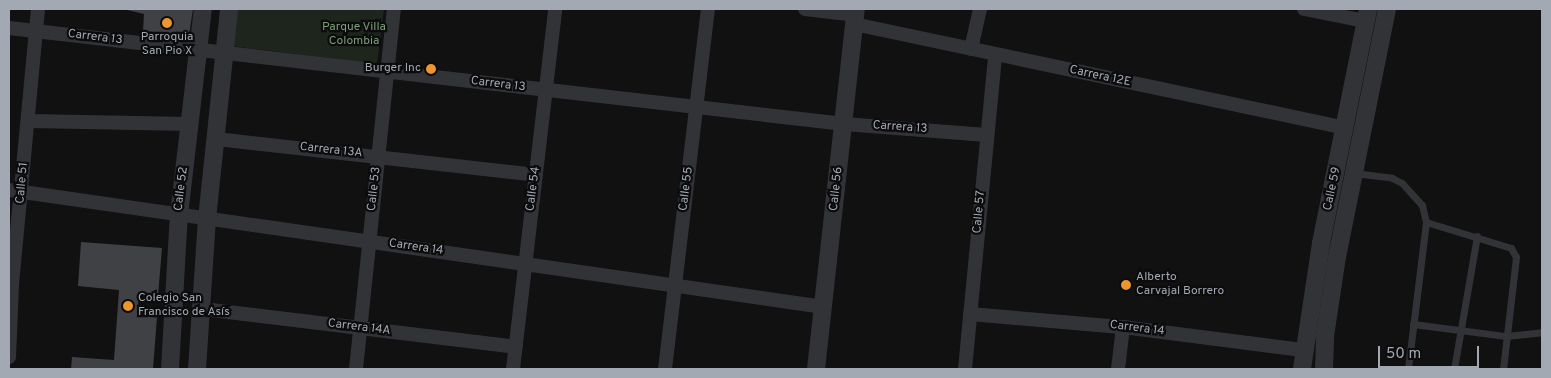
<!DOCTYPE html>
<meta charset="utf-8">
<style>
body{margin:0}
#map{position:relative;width:1551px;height:378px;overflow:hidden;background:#111112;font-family:Overpass,sans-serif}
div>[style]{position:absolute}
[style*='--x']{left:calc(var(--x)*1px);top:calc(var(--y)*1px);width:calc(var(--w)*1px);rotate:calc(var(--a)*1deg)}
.green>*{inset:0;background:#1d251d}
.building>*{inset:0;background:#404145}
.service>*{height:7px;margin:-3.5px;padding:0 3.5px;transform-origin:3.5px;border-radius:3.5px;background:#323337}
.minor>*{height:14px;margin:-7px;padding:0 7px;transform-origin:7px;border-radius:7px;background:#323337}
.tertiary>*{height:18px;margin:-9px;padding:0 9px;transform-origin:9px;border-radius:9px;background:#323337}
.dots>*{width:14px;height:14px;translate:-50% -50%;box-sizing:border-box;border:2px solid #0c0c0d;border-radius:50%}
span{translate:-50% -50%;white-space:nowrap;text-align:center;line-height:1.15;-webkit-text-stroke:4.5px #0c0c0d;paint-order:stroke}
.park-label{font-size:12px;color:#7c9e79}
.street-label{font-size:12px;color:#a2a9b3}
.poi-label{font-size:12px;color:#a2a9b3}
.right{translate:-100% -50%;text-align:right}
.left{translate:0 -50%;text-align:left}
.frame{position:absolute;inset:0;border:10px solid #a2a9b3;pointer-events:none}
.scale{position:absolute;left:1378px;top:346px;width:101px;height:22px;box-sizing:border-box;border:2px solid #a2a9b3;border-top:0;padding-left:6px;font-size:15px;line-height:18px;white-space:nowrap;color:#a2a9b3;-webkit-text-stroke:4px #0c0c0d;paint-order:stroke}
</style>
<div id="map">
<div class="green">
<i style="clip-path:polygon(236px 9px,384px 9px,377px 64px,232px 46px)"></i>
</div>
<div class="building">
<i style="clip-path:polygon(123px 9px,193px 9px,189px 35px,143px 31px,144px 14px)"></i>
<i style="clip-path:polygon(81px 242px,162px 248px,158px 296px,139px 294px,137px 316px,157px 317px,153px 369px,71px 369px,72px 357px,114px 360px,119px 290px,78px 286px)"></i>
</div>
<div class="service">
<i style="--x:1354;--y:173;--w:38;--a:7"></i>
<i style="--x:1392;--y:178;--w:11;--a:27"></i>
<i style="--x:1402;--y:183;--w:30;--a:48"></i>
<i style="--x:1422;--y:205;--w:17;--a:77"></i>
<i style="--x:1426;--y:222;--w:148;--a:97"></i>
<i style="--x:1426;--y:222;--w:89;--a:17"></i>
<i style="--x:1511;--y:248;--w:10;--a:61"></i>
<i style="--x:1516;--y:257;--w:113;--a:96.6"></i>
<i style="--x:1413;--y:324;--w:94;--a:7.4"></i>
<i style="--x:1506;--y:336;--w:36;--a:-6"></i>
<i style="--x:1454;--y:369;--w:135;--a:-80.2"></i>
</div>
<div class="minor">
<i style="--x:805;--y:9;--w:50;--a:6.8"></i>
<i style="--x:1304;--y:9;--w:63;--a:11"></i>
<i style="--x:854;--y:24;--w:503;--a:11.94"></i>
<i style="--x:9;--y:28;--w:841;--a:6.56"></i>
<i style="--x:844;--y:124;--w:143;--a:4.4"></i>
<i style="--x:971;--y:49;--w:41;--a:-77.3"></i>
<i style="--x:29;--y:121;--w:161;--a:1.1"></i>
<i style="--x:216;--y:139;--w:322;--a:6.4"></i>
<i style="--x:9;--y:190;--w:823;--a:8.17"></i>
<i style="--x:203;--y:309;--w:315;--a:6.9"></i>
<i style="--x:970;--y:314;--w:154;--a:4.9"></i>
<i style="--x:1123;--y:327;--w:181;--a:7.3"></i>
<i style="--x:9;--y:357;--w:73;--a:-87.6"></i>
<i style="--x:12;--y:284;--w:276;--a:-84.6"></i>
<i style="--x:356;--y:369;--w:362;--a:-84"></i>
<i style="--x:513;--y:369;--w:362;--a:-83.3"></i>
<i style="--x:665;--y:369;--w:363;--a:-83.2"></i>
<i style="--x:965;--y:369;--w:315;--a:-84.5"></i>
<i style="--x:1118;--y:369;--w:42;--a:-83.2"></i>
</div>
<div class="tertiary">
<i style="--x:170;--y:369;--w:154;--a:-86.7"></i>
<i style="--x:179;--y:215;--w:207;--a:-83.4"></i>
<i style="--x:197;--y:369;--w:150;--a:-86.2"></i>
<i style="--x:207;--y:219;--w:211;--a:-84"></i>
<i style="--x:816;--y:369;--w:362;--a:-83.7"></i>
<i style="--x:1302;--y:369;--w:127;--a:-81.4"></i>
<i style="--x:1321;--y:243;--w:239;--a:-78.6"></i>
<i style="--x:1324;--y:369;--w:33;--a:-88"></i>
<i style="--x:1325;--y:336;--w:80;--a:-81.4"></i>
<i style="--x:1337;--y:257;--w:253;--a:-78.6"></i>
</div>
<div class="dots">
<i style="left:167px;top:23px;background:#ed962e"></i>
<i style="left:431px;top:69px;background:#ed962e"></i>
<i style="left:1126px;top:285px;background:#ed962e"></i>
<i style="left:128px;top:306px;background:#ed962e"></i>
</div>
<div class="park-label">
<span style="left:354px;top:35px">Parque Villa<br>Colombia</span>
</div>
<div class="street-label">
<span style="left:95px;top:38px;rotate:7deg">Carrera 13</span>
<span style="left:1100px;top:77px;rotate:12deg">Carrera 12E</span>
<span style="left:498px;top:85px;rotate:7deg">Carrera 13</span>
<span style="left:900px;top:128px;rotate:4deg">Carrera 13</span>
<span style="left:331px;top:151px;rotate:6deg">Carrera 13A</span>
<span style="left:23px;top:183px;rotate:-85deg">Calle 51</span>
<span style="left:182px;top:189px;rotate:-83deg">Calle 52</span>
<span style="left:375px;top:189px;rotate:-84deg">Calle 53</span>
<span style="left:534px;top:189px;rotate:-83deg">Calle 54</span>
<span style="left:687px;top:189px;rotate:-83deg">Calle 55</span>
<span style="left:837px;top:189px;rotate:-84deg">Calle 56</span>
<span style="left:1333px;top:189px;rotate:-78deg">Calle 59</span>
<span style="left:980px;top:212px;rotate:-85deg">Calle 57</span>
<span style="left:416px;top:248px;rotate:8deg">Carrera 14</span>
<span style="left:359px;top:328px;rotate:7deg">Carrera 14A</span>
<span style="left:1137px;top:329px;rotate:7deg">Carrera 14</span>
</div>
<div class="poi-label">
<span style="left:167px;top:45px">Parroquia<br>San Pio X</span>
<span class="right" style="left:421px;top:69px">Burger Inc</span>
<span class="left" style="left:1136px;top:285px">Alberto<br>Carvajal Borrero</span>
<span class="left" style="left:138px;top:306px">Colegio San<br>Francisco de Asís</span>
</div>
<div class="frame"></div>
<div class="scale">50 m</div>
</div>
